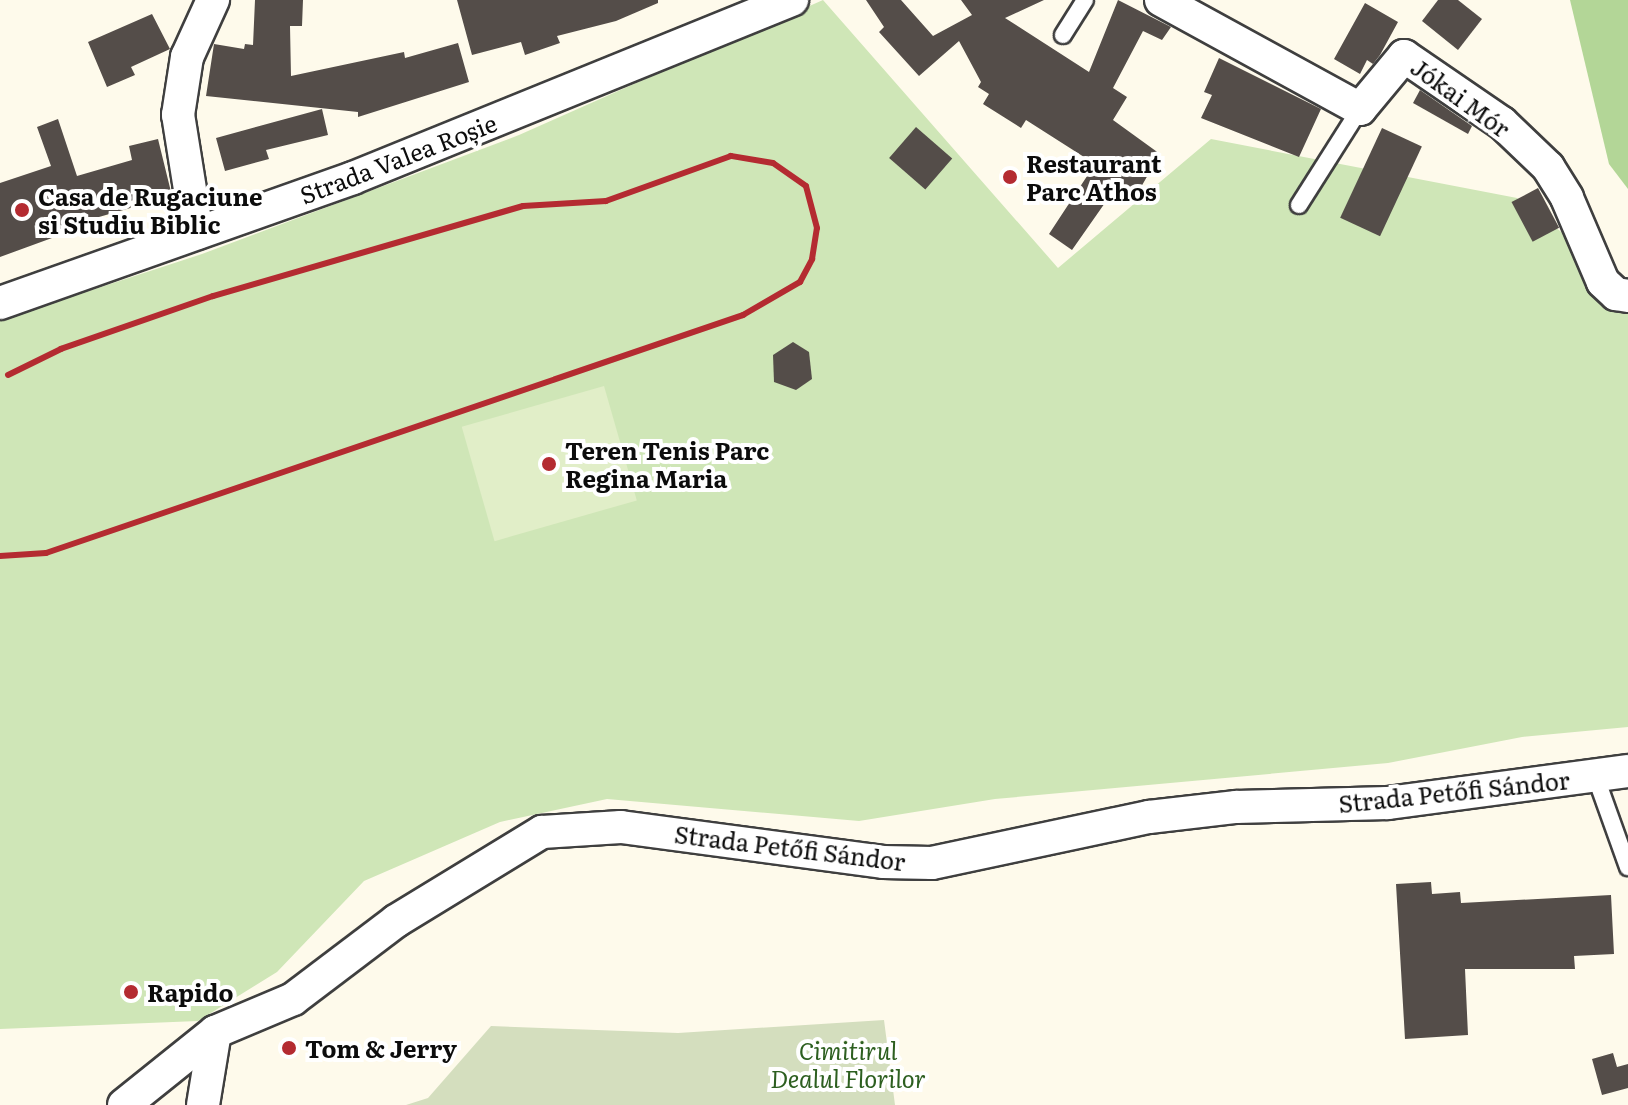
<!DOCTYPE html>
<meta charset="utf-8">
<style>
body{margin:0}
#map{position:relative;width:1628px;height:1105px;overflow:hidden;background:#fefaeb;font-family:Literata,serif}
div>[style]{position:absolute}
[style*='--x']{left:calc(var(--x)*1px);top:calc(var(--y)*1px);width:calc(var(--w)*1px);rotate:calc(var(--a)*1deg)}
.green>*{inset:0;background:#cfe6b7}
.forest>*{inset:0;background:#b3d697}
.cemetery>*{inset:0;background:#d4debe}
.pitch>*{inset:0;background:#e1eec8;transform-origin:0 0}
.building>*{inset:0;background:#544d49;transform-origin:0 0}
.roads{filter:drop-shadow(2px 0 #3f3f3f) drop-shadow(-2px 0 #3f3f3f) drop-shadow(0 2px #3f3f3f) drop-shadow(0 -2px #3f3f3f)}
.service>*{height:16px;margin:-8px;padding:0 8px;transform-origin:8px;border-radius:8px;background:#fff}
.minor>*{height:32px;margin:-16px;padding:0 16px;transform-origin:16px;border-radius:16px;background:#fff}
.rail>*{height:6px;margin:-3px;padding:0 3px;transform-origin:3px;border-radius:3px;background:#b42b31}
.dots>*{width:22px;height:22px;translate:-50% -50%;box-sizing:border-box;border:4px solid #fff;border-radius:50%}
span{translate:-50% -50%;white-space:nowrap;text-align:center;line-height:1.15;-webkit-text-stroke:8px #fff;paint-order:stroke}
.street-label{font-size:24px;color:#0c0c0c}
.poi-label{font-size:24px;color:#0c0c0c;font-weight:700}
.left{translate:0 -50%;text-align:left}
.park-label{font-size:24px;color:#2d5f20;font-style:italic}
</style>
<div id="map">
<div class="green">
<i style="clip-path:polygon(823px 0,1058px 268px,1211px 139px,1517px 198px,1620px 277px,1628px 287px,1628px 727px,1522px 737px,1388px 763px,995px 799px,859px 821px,607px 799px,500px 822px,364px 881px,277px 972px,198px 1021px,0 1029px,0 320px,202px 254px,519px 135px)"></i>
</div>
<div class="forest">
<i style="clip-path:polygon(1570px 0,1628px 0,1628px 189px,1609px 164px)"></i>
</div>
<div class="cemetery">
<i style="clip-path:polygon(884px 1020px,895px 1105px,406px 1105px,428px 1098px,491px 1026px,678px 1033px)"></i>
</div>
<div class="pitch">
<i style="left:604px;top:386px;width:119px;height:148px;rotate:74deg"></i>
</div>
<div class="building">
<i style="clip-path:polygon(255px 0,303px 0,302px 26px,290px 26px,291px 76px,404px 52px,405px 58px,458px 43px,469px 82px,358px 117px,358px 112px,206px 96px,214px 44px,244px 49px,245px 44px,253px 45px)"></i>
<i style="clip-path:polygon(457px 0,658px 0,658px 3px,616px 21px,557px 36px,560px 43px,525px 55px,521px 42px,472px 55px)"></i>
<i style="clip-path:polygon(866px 0,901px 0,933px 36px,972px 15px,961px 0,1044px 0,1005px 18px,1089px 72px,1118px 0,1171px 27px,1162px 40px,1143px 31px,1113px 88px,1127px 97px,1113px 120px,1160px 154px,1133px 201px,1114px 190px,1072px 250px,1049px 234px,1095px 164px,1026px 120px,1021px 128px,983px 104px,989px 94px,978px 87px,981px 82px,959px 41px,919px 76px,879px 32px,884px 27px)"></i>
<i style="clip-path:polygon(1438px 0,1458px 0,1482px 19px,1458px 50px,1422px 21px)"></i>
<i style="clip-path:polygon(1365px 3px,1398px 22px,1380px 55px,1373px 64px,1367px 60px,1360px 74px,1334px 59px)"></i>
<i style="clip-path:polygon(152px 14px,170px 49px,131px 67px,135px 75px,107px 87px,88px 42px)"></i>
<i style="clip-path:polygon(1219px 58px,1321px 109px,1299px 157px,1201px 118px,1212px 95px,1204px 92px)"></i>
<i style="clip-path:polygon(1420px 90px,1472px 126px,1468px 134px,1413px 103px)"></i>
<i style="clip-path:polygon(322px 109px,328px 135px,266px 150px,269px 159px,225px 171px,216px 138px)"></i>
<i style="clip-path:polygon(58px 119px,77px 176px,132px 160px,129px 146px,158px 139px,172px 196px,92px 219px,93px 223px,0 257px,0 183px,51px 166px,37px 127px)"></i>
<i style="left:916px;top:127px;width:48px;height:41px;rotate:41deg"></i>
<i style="left:1382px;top:128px;width:44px;height:99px;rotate:25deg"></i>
<i style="left:1538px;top:188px;width:45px;height:30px;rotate:62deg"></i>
<i style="clip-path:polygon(793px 342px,809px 352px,812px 379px,796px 390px,774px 382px,773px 355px)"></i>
<i style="clip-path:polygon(1431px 882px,1432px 894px,1460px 892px,1461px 903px,1611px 895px,1614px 954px,1574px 956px,1575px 969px,1465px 969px,1468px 1035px,1405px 1039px,1396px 884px)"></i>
<i style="clip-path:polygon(1613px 1053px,1617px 1067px,1628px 1064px,1628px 1088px,1602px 1095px,1592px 1059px)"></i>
</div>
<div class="roads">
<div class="service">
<i style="--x:1063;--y:35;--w:41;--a:-57.8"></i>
<i style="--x:1299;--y:205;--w:114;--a:-57.6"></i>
<i style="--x:1595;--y:775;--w:98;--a:70.3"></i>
</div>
<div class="minor">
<i style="--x:1161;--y:0;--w:227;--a:28.7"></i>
<i style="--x:1360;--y:109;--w:69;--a:-50.3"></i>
<i style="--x:1404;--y:56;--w:119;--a:34.4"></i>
<i style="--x:1502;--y:123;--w:64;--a:43.7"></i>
<i style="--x:1548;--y:167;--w:36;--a:58"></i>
<i style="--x:1567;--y:198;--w:91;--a:66.8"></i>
<i style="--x:1603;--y:282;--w:18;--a:43"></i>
<i style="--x:1616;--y:294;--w:12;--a:9"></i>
<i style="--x:197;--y:233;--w:120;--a:-99.1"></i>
<i style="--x:178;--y:115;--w:59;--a:-81.2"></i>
<i style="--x:187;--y:57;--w:63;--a:-65.5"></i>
<i style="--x:0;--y:303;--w:374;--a:-19.5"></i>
<i style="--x:353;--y:178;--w:474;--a:-22.1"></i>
<i style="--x:124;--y:1105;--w:117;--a:-38.7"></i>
<i style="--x:215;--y:1032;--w:85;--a:-22.9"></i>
<i style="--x:293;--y:999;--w:129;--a:-37.1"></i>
<i style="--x:396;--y:921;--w:171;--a:-31.4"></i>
<i style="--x:542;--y:832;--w:79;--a:-3.6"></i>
<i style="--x:621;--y:827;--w:264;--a:7.6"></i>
<i style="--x:883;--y:862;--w:49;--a:1.2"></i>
<i style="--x:932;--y:863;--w:222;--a:-12"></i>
<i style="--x:1149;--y:817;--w:88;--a:-6.6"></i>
<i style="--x:1236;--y:807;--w:152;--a:-1.5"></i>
<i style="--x:1388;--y:803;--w:242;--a:-7.6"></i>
<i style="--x:203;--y:1105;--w:74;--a:-80.7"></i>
</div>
</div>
<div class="rail">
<i style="--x:0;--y:556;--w:46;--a:-3.7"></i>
<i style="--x:46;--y:553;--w:737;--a:-18.85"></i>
<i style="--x:743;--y:315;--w:66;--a:-30.1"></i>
<i style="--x:800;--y:282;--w:26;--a:-62"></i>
<i style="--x:812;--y:259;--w:31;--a:-81"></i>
<i style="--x:817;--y:228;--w:43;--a:-104.7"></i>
<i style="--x:806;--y:186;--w:40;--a:-145.1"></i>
<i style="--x:773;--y:163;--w:43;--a:-170.5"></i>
<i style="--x:731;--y:156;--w:133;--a:160.2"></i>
<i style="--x:606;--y:201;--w:83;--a:176.6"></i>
<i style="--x:523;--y:206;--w:323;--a:163.8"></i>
<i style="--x:213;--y:296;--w:161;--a:160.8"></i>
<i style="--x:61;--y:349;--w:59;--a:153.9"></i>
</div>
<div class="dots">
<i style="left:1010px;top:177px;background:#b42b31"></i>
<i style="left:22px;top:210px;background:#b42b31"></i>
<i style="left:549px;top:464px;background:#b42b31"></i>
<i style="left:131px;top:992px;background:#b42b31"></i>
<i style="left:289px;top:1048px;background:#b42b31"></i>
</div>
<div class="street-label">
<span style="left:1461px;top:97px;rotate:36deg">Jókai Mór</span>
<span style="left:398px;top:158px;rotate:-21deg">Strada Valea Roșie</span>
<span style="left:1454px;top:791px;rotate:-6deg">Strada Petőfi Sándor</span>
<span style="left:790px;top:847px;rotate:7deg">Strada Petőfi Sándor</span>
</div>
<div class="poi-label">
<span class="left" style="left:1026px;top:177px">Restaurant<br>Parc Athos</span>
<span class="left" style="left:38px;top:210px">Casa de Rugaciune<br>si Studiu Biblic</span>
<span class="left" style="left:565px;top:464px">Teren Tenis Parc<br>Regina Maria</span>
<span class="left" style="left:147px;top:992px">Rapido</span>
<span class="left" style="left:305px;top:1048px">Tom &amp; Jerry</span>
</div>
<div class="park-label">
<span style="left:848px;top:1064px">Cimitirul<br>Dealul Florilor</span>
</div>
</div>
